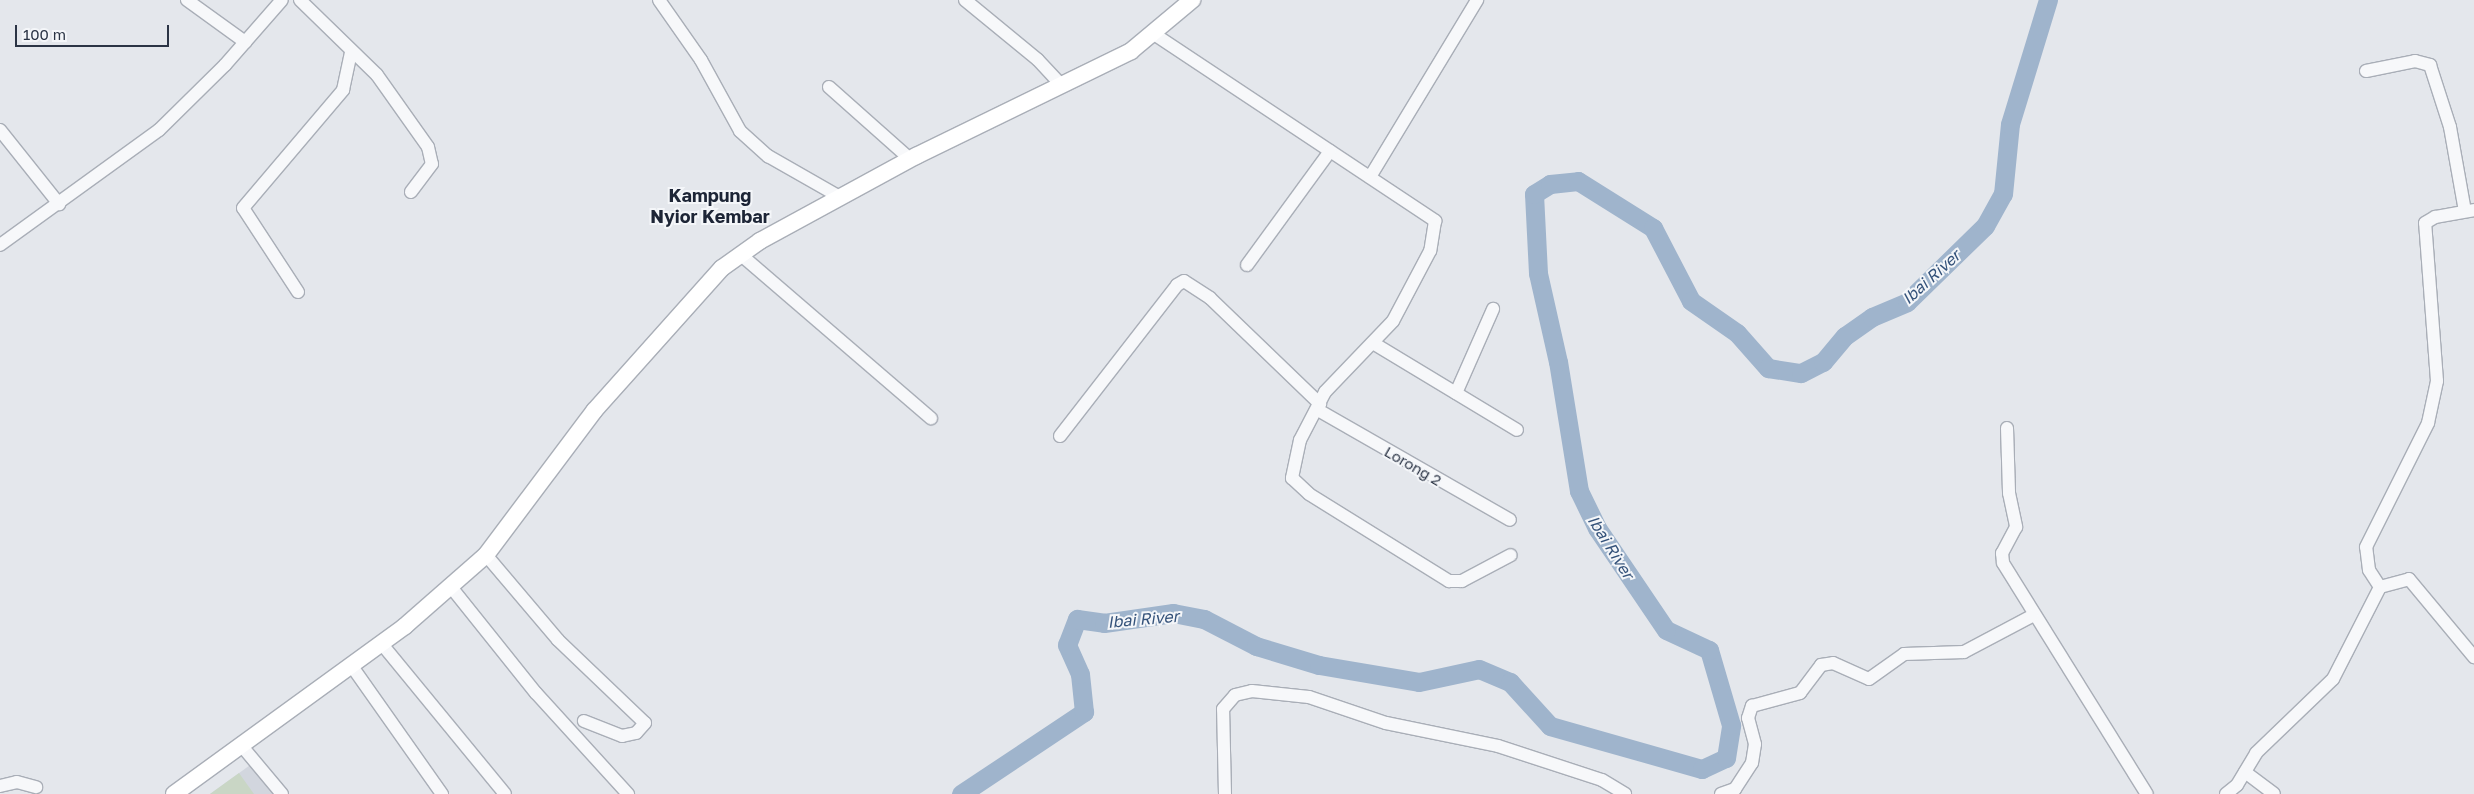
<!DOCTYPE html>
<style>
body{margin:0}
#map{position:relative;width:2474px;height:794px;overflow:hidden;background:#e4e7ec;font-family:"Golos Text",sans-serif}
div>[style]{position:absolute}
[style*='--x']{left:calc(var(--x)*1px);top:calc(var(--y)*1px);width:calc(var(--w)*1px);rotate:calc(var(--a)*1deg)}
.built>*{inset:0;background:#d2d6de}
.green>*{inset:0;background:#c9d6c5}
.river>*{height:19px;margin:-9.5px;padding:0 9.5px;transform-origin:9.5px;border-radius:9.5px;background:#9fb4cc}
.roads{filter:drop-shadow(1px 0 #a9aeb7) drop-shadow(-1px 0 #a9aeb7) drop-shadow(0 1px #a9aeb7) drop-shadow(0 -1px #a9aeb7)}
.minor>*{height:12px;margin:-6px;padding:0 6px;transform-origin:6px;border-radius:6px;background:#f7f8fa}
.major>*{height:16px;margin:-8px;padding:0 8px;transform-origin:8px;border-radius:8px;background:#fff}
span{translate:-50% -50%;white-space:nowrap;text-align:center;line-height:1.15;-webkit-text-stroke:4px #f4f6f9;paint-order:stroke}
.street-label{font-size:15px;color:#2b3445}
.water-label{font-size:16px;color:#34527a;font-style:italic}
.quarter-label{font-size:18px;color:#1d2536;font-weight:700}
.scale{position:absolute;left:15px;top:25px;width:154px;height:22px;box-sizing:border-box;border:2px solid #2b3445;border-top:0;padding-left:6px;font-size:15px;line-height:18px;white-space:nowrap;color:#2b3445;-webkit-text-stroke:4px #f4f6f9;paint-order:stroke}
</style>
<div id="map">
<div class="built">
<i style="clip-path:polygon(253px 763px,278px 794px,210px 794px)"></i>
</div>
<div class="green">
<i style="clip-path:polygon(239px 773px,254px 794px,210px 794px)"></i>
</div>
<div class="river">
<i style="--x:961;--y:794;--w:148;--a:-33.7"></i>
<i style="--x:1084;--y:712;--w:38;--a:-96"></i>
<i style="--x:1080;--y:674;--w:32;--a:-114"></i>
<i style="--x:1067;--y:645;--w:28;--a:-69"></i>
<i style="--x:1077;--y:619;--w:27;--a:8"></i>
<i style="--x:1104;--y:623;--w:70;--a:-8.2"></i>
<i style="--x:1173;--y:613;--w:32;--a:11"></i>
<i style="--x:1204;--y:619;--w:59;--a:27.4"></i>
<i style="--x:1256;--y:646;--w:66;--a:16.8"></i>
<i style="--x:1319;--y:665;--w:101;--a:9.6"></i>
<i style="--x:1419;--y:682;--w:61;--a:-12.2"></i>
<i style="--x:1479;--y:669;--w:34;--a:23"></i>
<i style="--x:1510;--y:682;--w:59;--a:47.7"></i>
<i style="--x:1550;--y:726;--w:158;--a:15.8"></i>
<i style="--x:1702;--y:769;--w:26;--a:-25"></i>
<i style="--x:1726;--y:758;--w:33;--a:-81"></i>
<i style="--x:1731;--y:725;--w:78;--a:-106.3"></i>
<i style="--x:1709;--y:650;--w:47;--a:-155.1"></i>
<i style="--x:1666;--y:630;--w:123;--a:-124.1"></i>
<i style="--x:1597;--y:528;--w:41;--a:-115.9"></i>
<i style="--x:1579;--y:491;--w:131;--a:-99.2"></i>
<i style="--x:1558;--y:362;--w:91;--a:-102.7"></i>
<i style="--x:1538;--y:273;--w:79;--a:-92.9"></i>
<i style="--x:1534;--y:194;--w:19;--a:-32"></i>
<i style="--x:1550;--y:184;--w:28;--a:-6"></i>
<i style="--x:1578;--y:181;--w:89;--a:32.1"></i>
<i style="--x:1653;--y:228;--w:82;--a:62.5"></i>
<i style="--x:1691;--y:301;--w:56;--a:34.8"></i>
<i style="--x:1737;--y:333;--w:47;--a:48.5"></i>
<i style="--x:1768;--y:368;--w:33;--a:9"></i>
<i style="--x:1801;--y:373;--w:25;--a:-27"></i>
<i style="--x:1823;--y:362;--w:34;--a:-50"></i>
<i style="--x:1845;--y:336;--w:33;--a:-35"></i>
<i style="--x:1872;--y:317;--w:38;--a:-23"></i>
<i style="--x:1907;--y:302;--w:109;--a:-44.3"></i>
<i style="--x:1985;--y:226;--w:37;--a:-61"></i>
<i style="--x:2003;--y:194;--w:70;--a:-84.3"></i>
<i style="--x:2010;--y:124;--w:130;--a:-73"></i>
</div>
<div class="roads">
<div class="minor">
<i style="--x:187;--y:0;--w:72;--a:35.9"></i>
<i style="--x:300;--y:0;--w:107;--a:44.2"></i>
<i style="--x:377;--y:75;--w:88;--a:54.7"></i>
<i style="--x:428;--y:147;--w:17;--a:77"></i>
<i style="--x:432;--y:164;--w:35;--a:127"></i>
<i style="--x:659;--y:0;--w:73;--a:55"></i>
<i style="--x:701;--y:60;--w:81;--a:61.2"></i>
<i style="--x:740;--y:131;--w:38;--a:42"></i>
<i style="--x:768;--y:156;--w:83;--a:29.7"></i>
<i style="--x:965;--y:0;--w:94;--a:39.4"></i>
<i style="--x:1038;--y:60;--w:34;--a:47"></i>
<i style="--x:1154;--y:34;--w:338;--a:33.6"></i>
<i style="--x:1435;--y:221;--w:30;--a:99"></i>
<i style="--x:1430;--y:251;--w:79;--a:117.9"></i>
<i style="--x:1393;--y:321;--w:98;--a:133.8"></i>
<i style="--x:1325;--y:392;--w:54;--a:117.5"></i>
<i style="--x:1300;--y:440;--w:39;--a:102"></i>
<i style="--x:1292;--y:478;--w:23;--a:43"></i>
<i style="--x:1309;--y:494;--w:165;--a:31.9"></i>
<i style="--x:1449;--y:581;--w:13;--a:0"></i>
<i style="--x:1462;--y:581;--w:55;--a:-28"></i>
<i style="--x:2366;--y:71;--w:50;--a:-11.5"></i>
<i style="--x:2415;--y:61;--w:16;--a:15"></i>
<i style="--x:2430;--y:65;--w:65;--a:72.1"></i>
<i style="--x:2450;--y:127;--w:85;--a:79.9"></i>
<i style="--x:829;--y:87;--w:108;--a:41.6"></i>
<i style="--x:0;--y:130;--w:95;--a:51.4"></i>
<i style="--x:1370;--y:177;--w:207;--a:-58.8"></i>
<i style="--x:0;--y:245;--w:196;--a:-35.9"></i>
<i style="--x:159;--y:130;--w:93;--a:-44.6"></i>
<i style="--x:225;--y:65;--w:86;--a:-48.8"></i>
<i style="--x:740;--y:254;--w:252;--a:40.7"></i>
<i style="--x:1247;--y:265;--w:141;--a:-53.9"></i>
<i style="--x:298;--y:292;--w:100;--a:-123.2"></i>
<i style="--x:243;--y:208;--w:155;--a:-49.7"></i>
<i style="--x:343;--y:90;--w:40;--a:-78"></i>
<i style="--x:1373;--y:343;--w:168;--a:31.1"></i>
<i style="--x:1456;--y:393;--w:92;--a:-66.2"></i>
<i style="--x:1318;--y:410;--w:221;--a:29.8"></i>
<i style="--x:2007;--y:428;--w:65;--a:88.2"></i>
<i style="--x:2009;--y:493;--w:35;--a:78"></i>
<i style="--x:2016;--y:527;--w:30;--a:118"></i>
<i style="--x:2002;--y:553;--w:10;--a:84"></i>
<i style="--x:2003;--y:563;--w:272;--a:58.1"></i>
<i style="--x:1060;--y:436;--w:191;--a:-52.2"></i>
<i style="--x:1177;--y:285;--w:8;--a:-30"></i>
<i style="--x:1184;--y:281;--w:31;--a:33"></i>
<i style="--x:1210;--y:298;--w:153;--a:43.9"></i>
<i style="--x:486;--y:555;--w:111;--a:49.7"></i>
<i style="--x:558;--y:640;--w:120;--a:43.7"></i>
<i style="--x:645;--y:723;--w:13;--a:132"></i>
<i style="--x:636;--y:733;--w:14;--a:168"></i>
<i style="--x:622;--y:736;--w:41;--a:-158.5"></i>
<i style="--x:451;--y:587;--w:136;--a:51.3"></i>
<i style="--x:536;--y:693;--w:137;--a:47.7"></i>
<i style="--x:2380;--y:587;--w:20;--a:-123"></i>
<i style="--x:2369;--y:570;--w:23;--a:-97"></i>
<i style="--x:2366;--y:547;--w:139;--a:-63.4"></i>
<i style="--x:2428;--y:423;--w:43;--a:-77.9"></i>
<i style="--x:2437;--y:381;--w:158;--a:-94.3"></i>
<i style="--x:2425;--y:223;--w:12;--a:-31"></i>
<i style="--x:2435;--y:217;--w:40;--a:-10"></i>
<i style="--x:381;--y:643;--w:195;--a:50.6"></i>
<i style="--x:351;--y:665;--w:158;--a:54.8"></i>
<i style="--x:241;--y:745;--w:64;--a:50.1"></i>
<i style="--x:2245;--y:772;--w:36;--a:37"></i>
<i style="--x:0;--y:786;--w:17;--a:-13"></i>
<i style="--x:17;--y:782;--w:20;--a:15"></i>
<i style="--x:1225;--y:794;--w:85;--a:-91.3"></i>
<i style="--x:1223;--y:709;--w:18;--a:-49"></i>
<i style="--x:1235;--y:695;--w:17;--a:-13"></i>
<i style="--x:1252;--y:691;--w:57;--a:6"></i>
<i style="--x:1309;--y:697;--w:81;--a:18.7"></i>
<i style="--x:1386;--y:723;--w:114;--a:11.6"></i>
<i style="--x:1498;--y:746;--w:109;--a:18.1"></i>
<i style="--x:1602;--y:780;--w:27;--a:31"></i>
<i style="--x:1721;--y:794;--w:15;--a:-20"></i>
<i style="--x:1735;--y:789;--w:31;--a:-57"></i>
<i style="--x:1752;--y:763;--w:19;--a:-81"></i>
<i style="--x:1755;--y:744;--w:27;--a:-105"></i>
<i style="--x:1748;--y:718;--w:13;--a:-72"></i>
<i style="--x:1752;--y:706;--w:50;--a:-15.2"></i>
<i style="--x:1800;--y:693;--w:35;--a:-53"></i>
<i style="--x:1821;--y:665;--w:12;--a:-9"></i>
<i style="--x:1833;--y:663;--w:39;--a:24"></i>
<i style="--x:1869;--y:679;--w:43;--a:-35.5"></i>
<i style="--x:1904;--y:654;--w:60;--a:-1.9"></i>
<i style="--x:1964;--y:652;--w:77;--a:-27.9"></i>
<i style="--x:2226;--y:794;--w:14;--a:-39"></i>
<i style="--x:2237;--y:785;--w:37;--a:-59"></i>
<i style="--x:2256;--y:753;--w:107;--a:-43.9"></i>
<i style="--x:2333;--y:679;--w:103;--a:-62.9"></i>
<i style="--x:2380;--y:587;--w:30;--a:-15"></i>
<i style="--x:2409;--y:579;--w:102;--a:50.2"></i>
</div>
<div class="major">
<i style="--x:174;--y:794;--w:286;--a:-36"></i>
<i style="--x:405;--y:626;--w:108;--a:-41.2"></i>
<i style="--x:486;--y:555;--w:180;--a:-53.1"></i>
<i style="--x:594;--y:411;--w:192;--a:-48.2"></i>
<i style="--x:722;--y:268;--w:47;--a:-35.4"></i>
<i style="--x:760;--y:241;--w:178;--a:-28.6"></i>
<i style="--x:916;--y:156;--w:239;--a:-26"></i>
<i style="--x:1131;--y:51;--w:80;--a:-39.9"></i>
</div>
</div>
<div class="street-label">
<span style="left:1413px;top:466px;rotate:30deg">Lorong 2</span>
</div>
<div class="water-label">
<span style="left:1931px;top:277px;rotate:-42deg">Ibai River</span>
<span style="left:1611px;top:547px;rotate:58deg">Ibai River</span>
<span style="left:1143px;top:619px;rotate:-5deg">Ibai River</span>
</div>
<div class="quarter-label">
<span style="left:710px;top:206px">Kampung<br>Nyior Kembar</span>
</div>
<div class="scale">100 m</div>
</div>
